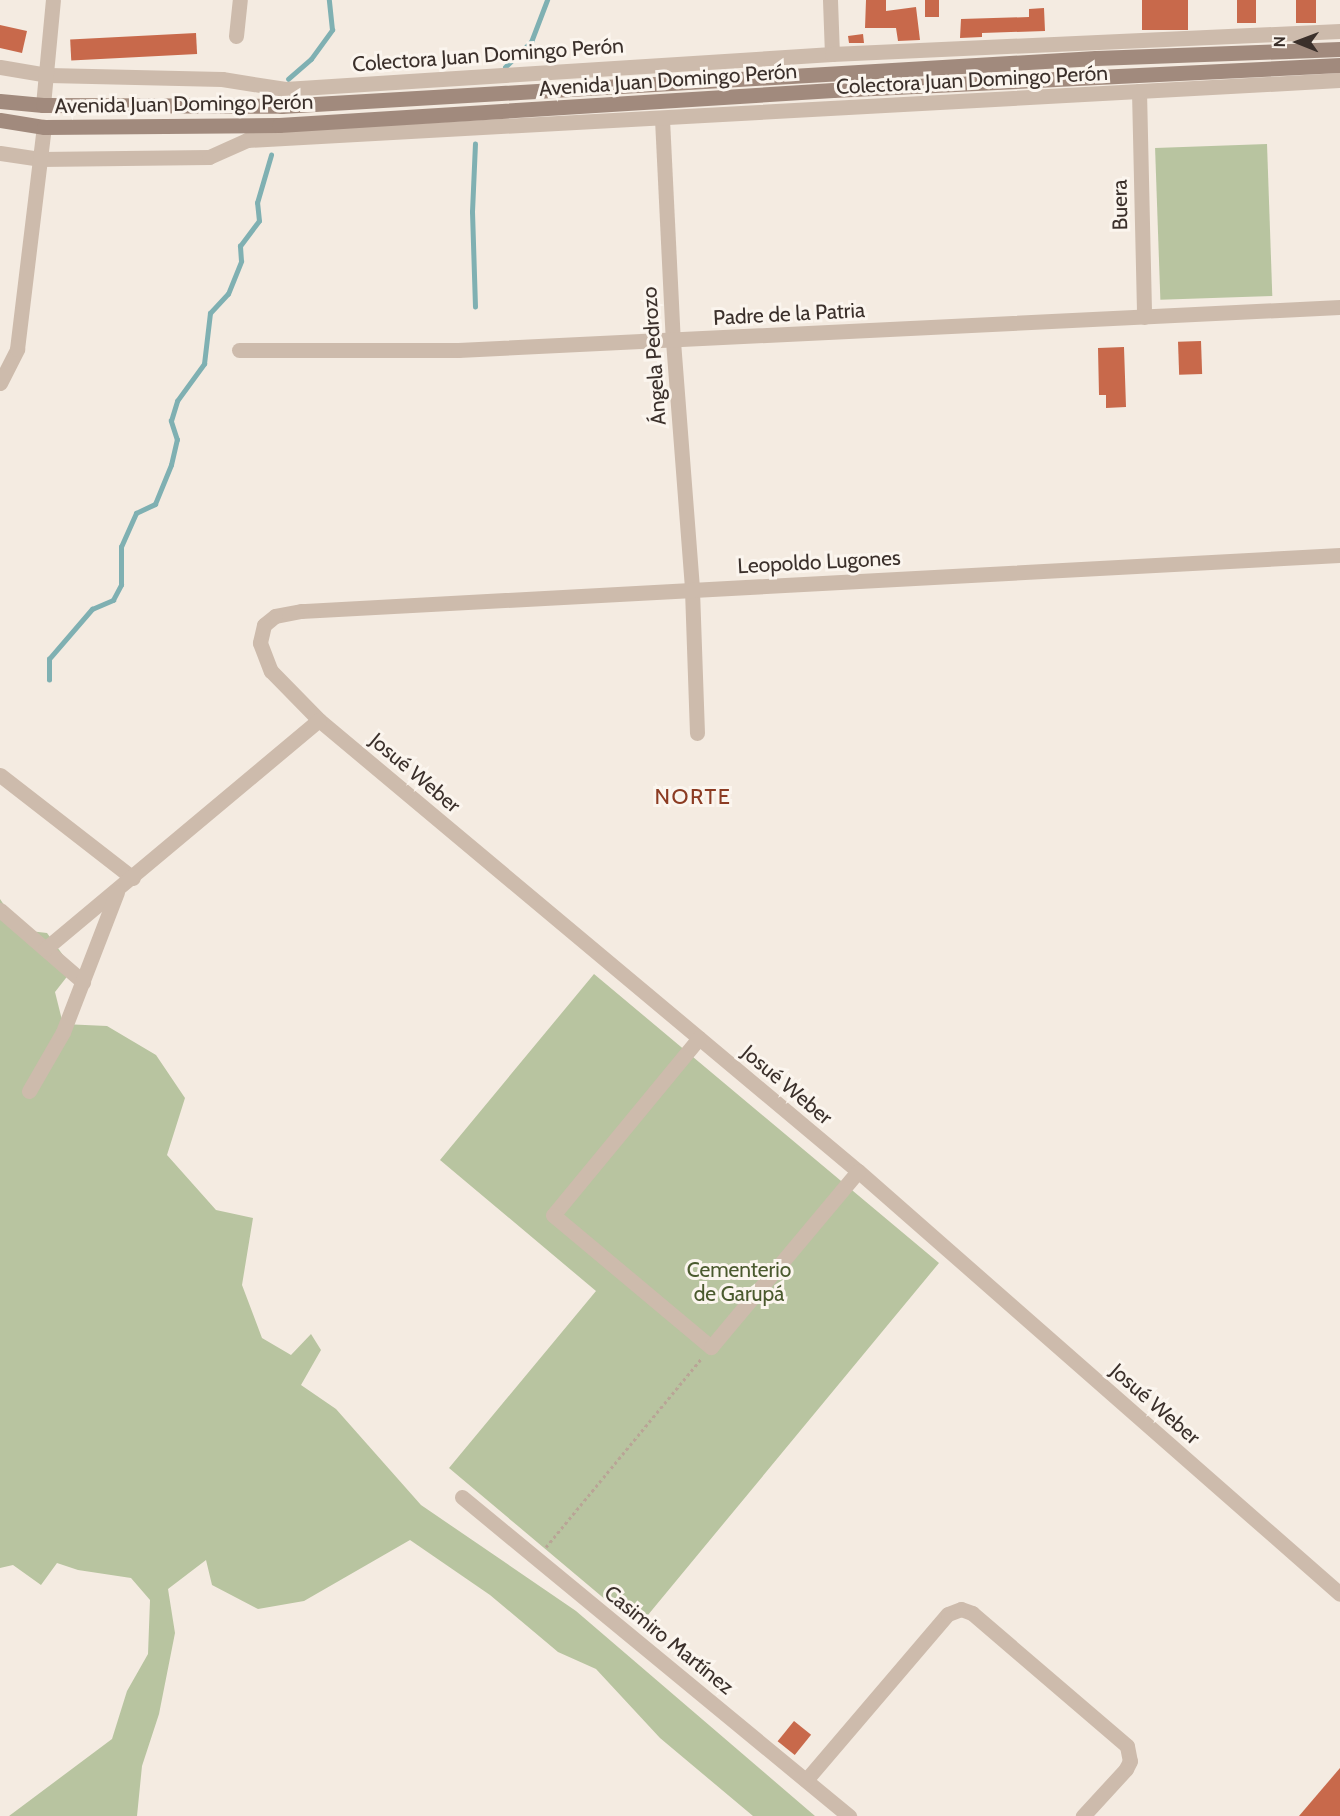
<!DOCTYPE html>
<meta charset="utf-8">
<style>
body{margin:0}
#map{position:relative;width:1340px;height:1816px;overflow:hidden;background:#f4ebe1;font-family:Cabin,sans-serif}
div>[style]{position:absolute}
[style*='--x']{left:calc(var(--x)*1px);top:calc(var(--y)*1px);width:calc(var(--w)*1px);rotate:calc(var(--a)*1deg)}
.green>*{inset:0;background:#b8c4a0;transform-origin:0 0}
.stream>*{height:4.5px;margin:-2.25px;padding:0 2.25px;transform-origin:2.25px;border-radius:2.25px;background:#7fb0b2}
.building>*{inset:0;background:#c8694b;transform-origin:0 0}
.path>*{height:3px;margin-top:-1.5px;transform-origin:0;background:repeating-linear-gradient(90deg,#b9a596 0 3px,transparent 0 6px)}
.minor>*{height:15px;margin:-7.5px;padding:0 7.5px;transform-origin:7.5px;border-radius:7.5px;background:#cdbbac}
.secondary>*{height:15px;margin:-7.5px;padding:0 7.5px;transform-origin:7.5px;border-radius:7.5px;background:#a18a7d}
span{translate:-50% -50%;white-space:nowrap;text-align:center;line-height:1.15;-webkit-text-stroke:6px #fbf5ee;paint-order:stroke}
.street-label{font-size:21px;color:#3b302b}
.park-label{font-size:21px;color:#4a5a2e}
.neighbourhood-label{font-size:22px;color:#8c3b22;letter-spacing:1.5px}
.north{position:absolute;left:1268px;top:12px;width:60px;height:60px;-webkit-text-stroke:4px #fbf5ee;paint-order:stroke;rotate:271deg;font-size:16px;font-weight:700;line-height:24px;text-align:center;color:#3b302b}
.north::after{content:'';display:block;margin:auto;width:21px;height:27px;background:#3b302b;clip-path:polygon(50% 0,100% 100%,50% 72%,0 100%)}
</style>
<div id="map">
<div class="green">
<i style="left:1267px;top:144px;width:152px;height:112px;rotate:88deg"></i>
<i style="clip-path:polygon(0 899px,21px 930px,47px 933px,73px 969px,55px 992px,63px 1024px,107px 1026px,156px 1055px,185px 1098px,167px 1155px,216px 1210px,253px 1218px,242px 1285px,262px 1338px,291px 1355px,311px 1334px,321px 1350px,301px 1385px,336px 1409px,421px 1505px,576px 1611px,815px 1816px,753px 1816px,660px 1738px,596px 1669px,558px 1652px,490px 1595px,410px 1540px,304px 1601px,258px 1609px,212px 1585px,206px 1560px,168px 1589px,175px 1633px,159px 1714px,142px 1766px,137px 1816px,9px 1816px,112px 1739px,127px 1691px,148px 1654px,150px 1600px,131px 1578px,78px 1570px,57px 1563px,41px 1585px,13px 1565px,0 1568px)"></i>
<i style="clip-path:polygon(594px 974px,939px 1263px,638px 1627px,449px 1468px,596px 1291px,440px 1160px)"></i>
</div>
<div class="stream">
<i style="--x:505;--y:67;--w:36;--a:-44"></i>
<i style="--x:531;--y:42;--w:45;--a:-69.1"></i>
<i style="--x:288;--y:79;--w:30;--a:-41"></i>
<i style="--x:311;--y:59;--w:36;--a:-54"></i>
<i style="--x:332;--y:30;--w:30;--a:-96"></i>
<i style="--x:475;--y:307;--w:95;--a:-91.8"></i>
<i style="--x:472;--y:212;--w:68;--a:-87.5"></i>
<i style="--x:49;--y:680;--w:21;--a:-90"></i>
<i style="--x:49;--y:659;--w:66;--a:-49.3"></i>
<i style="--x:92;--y:609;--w:23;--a:-23"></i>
<i style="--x:113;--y:600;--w:17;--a:-62"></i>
<i style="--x:121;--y:585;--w:38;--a:-90"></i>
<i style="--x:121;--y:547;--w:37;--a:-66"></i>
<i style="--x:136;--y:513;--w:21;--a:-25"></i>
<i style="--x:155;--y:504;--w:42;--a:-67.7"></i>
<i style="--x:171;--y:465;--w:26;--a:-77"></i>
<i style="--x:177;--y:440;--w:20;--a:-108"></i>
<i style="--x:171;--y:421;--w:21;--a:-73"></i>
<i style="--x:177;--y:401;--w:46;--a:-53.9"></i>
<i style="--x:204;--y:364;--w:51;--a:-83.3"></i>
<i style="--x:210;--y:313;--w:26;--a:-47"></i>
<i style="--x:228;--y:294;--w:35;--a:-68"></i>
<i style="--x:241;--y:261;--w:15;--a:-94"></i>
<i style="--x:240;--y:246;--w:31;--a:-53"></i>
<i style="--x:259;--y:221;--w:18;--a:-96"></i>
<i style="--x:257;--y:203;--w:50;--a:-73.7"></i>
</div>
<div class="building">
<i style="clip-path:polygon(866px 0,886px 0,886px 11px,916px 7px,920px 40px,898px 41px,896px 28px,865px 28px)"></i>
<i style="left:925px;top:0;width:14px;height:17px"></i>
<i style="left:1142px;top:0;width:46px;height:30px"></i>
<i style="left:1237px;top:0;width:19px;height:23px"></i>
<i style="left:1296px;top:0;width:20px;height:23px"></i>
<i style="clip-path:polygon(1044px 8px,1045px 31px,982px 33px,982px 37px,960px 38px,961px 19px,1029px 17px,1029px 9px)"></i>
<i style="clip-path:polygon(0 25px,27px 31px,22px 53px,0 48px)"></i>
<i style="left:196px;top:33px;width:21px;height:126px;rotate:87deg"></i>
<i style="clip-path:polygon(863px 34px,864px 43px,849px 43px,848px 36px)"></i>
<i style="left:1201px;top:341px;width:33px;height:23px;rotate:88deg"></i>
<i style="clip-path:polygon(1124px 347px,1126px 407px,1106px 408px,1106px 395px,1099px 395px,1098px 348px)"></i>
<i style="left:794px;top:1721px;width:22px;height:26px;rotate:39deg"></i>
<i style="clip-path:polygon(1340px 1768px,1340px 1816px,1299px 1816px)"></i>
</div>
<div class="path">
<i style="--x:546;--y:1547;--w:245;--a:-50.5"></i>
</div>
<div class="minor">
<i style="--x:830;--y:0;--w:54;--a:87.9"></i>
<i style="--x:236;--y:36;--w:36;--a:-84"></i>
<i style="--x:0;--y:67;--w:49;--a:9.5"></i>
<i style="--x:48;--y:75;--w:174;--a:1.3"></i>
<i style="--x:222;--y:79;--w:64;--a:9"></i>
<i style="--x:285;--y:89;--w:548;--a:-3.66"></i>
<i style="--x:832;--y:54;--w:509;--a:-2.59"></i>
<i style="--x:1139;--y:91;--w:226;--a:88.7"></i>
<i style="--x:43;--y:105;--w:105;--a:-84.6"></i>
<i style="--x:662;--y:119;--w:222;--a:87.2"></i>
<i style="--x:673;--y:341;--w:250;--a:85.6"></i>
<i style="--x:692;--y:590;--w:143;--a:88"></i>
<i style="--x:0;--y:153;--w:40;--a:8.5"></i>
<i style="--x:40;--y:159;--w:169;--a:-0.7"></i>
<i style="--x:209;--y:157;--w:42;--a:-24.1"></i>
<i style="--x:247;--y:140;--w:1095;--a:-3.14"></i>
<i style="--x:239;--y:350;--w:219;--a:0"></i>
<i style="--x:458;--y:350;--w:883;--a:-2.79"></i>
<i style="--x:0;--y:383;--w:38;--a:-63"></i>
<i style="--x:17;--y:349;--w:224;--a:-83.1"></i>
<i style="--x:1340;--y:555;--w:1041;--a:176.91"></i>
<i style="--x:301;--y:611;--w:26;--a:169"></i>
<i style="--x:275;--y:616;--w:14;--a:141"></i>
<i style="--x:264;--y:625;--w:18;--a:103"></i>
<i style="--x:260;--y:643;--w:30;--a:69"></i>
<i style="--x:271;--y:671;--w:69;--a:45.6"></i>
<i style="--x:319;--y:720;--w:703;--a:39.92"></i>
<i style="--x:858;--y:1171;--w:641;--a:41.27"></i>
<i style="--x:0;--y:775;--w:168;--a:37.8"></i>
<i style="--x:0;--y:910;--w:110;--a:40.9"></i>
<i style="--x:45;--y:949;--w:357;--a:-39.9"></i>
<i style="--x:699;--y:1038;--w:229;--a:129.5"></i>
<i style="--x:553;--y:1215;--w:206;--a:39.9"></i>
<i style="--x:711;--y:1347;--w:229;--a:-50.1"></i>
<i style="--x:29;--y:1091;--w:68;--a:-60"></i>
<i style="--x:63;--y:1032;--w:150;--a:-68.9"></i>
<i style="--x:462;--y:1497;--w:502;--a:39.5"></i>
<i style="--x:806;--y:1780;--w:218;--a:-49.5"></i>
<i style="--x:948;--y:1614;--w:14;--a:-21"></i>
<i style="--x:961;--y:1609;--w:12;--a:20"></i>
<i style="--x:972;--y:1613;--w:204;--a:40.6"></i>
<i style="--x:1127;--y:1746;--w:15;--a:79"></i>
<i style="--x:1130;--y:1761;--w:9;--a:117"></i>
<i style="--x:1126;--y:1769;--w:64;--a:132.5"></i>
</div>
<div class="secondary">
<i style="--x:0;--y:101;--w:43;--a:5.3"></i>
<i style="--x:43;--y:105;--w:238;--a:0.2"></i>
<i style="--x:281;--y:106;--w:816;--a:-3.37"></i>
<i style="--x:1096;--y:58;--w:244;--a:-2.1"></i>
<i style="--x:0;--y:120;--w:45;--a:9"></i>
<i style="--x:44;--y:127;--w:235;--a:-0.5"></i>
<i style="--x:279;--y:125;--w:555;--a:-3.61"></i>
<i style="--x:833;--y:90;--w:508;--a:-2.82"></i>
</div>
<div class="street-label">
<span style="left:488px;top:55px;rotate:-4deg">Colectora Juan Domingo Perón</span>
<span style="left:668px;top:80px;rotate:-4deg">Avenida Juan Domingo Perón</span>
<span style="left:972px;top:80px;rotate:-3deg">Colectora Juan Domingo Perón</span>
<span style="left:184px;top:104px;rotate:-1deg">Avenida Juan Domingo Perón</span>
<span style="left:1120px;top:205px;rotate:-91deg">Buera</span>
<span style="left:789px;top:314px;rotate:-3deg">Padre de la Patria</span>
<span style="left:654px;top:356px;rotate:-94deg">Ángela Pedrozo</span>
<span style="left:819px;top:562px;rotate:-3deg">Leopoldo Lugones</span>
<span style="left:415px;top:773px;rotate:40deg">Josué Weber</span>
<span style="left:787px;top:1085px;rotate:40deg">Josué Weber</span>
<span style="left:1155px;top:1404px;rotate:41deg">Josué Weber</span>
<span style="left:669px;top:1640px;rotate:39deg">Casimiro Martínez</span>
</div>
<div class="park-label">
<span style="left:739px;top:1282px">Cementerio<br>de Garupá</span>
</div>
<div class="neighbourhood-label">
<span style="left:693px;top:797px">NORTE</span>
</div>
<div class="north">N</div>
</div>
